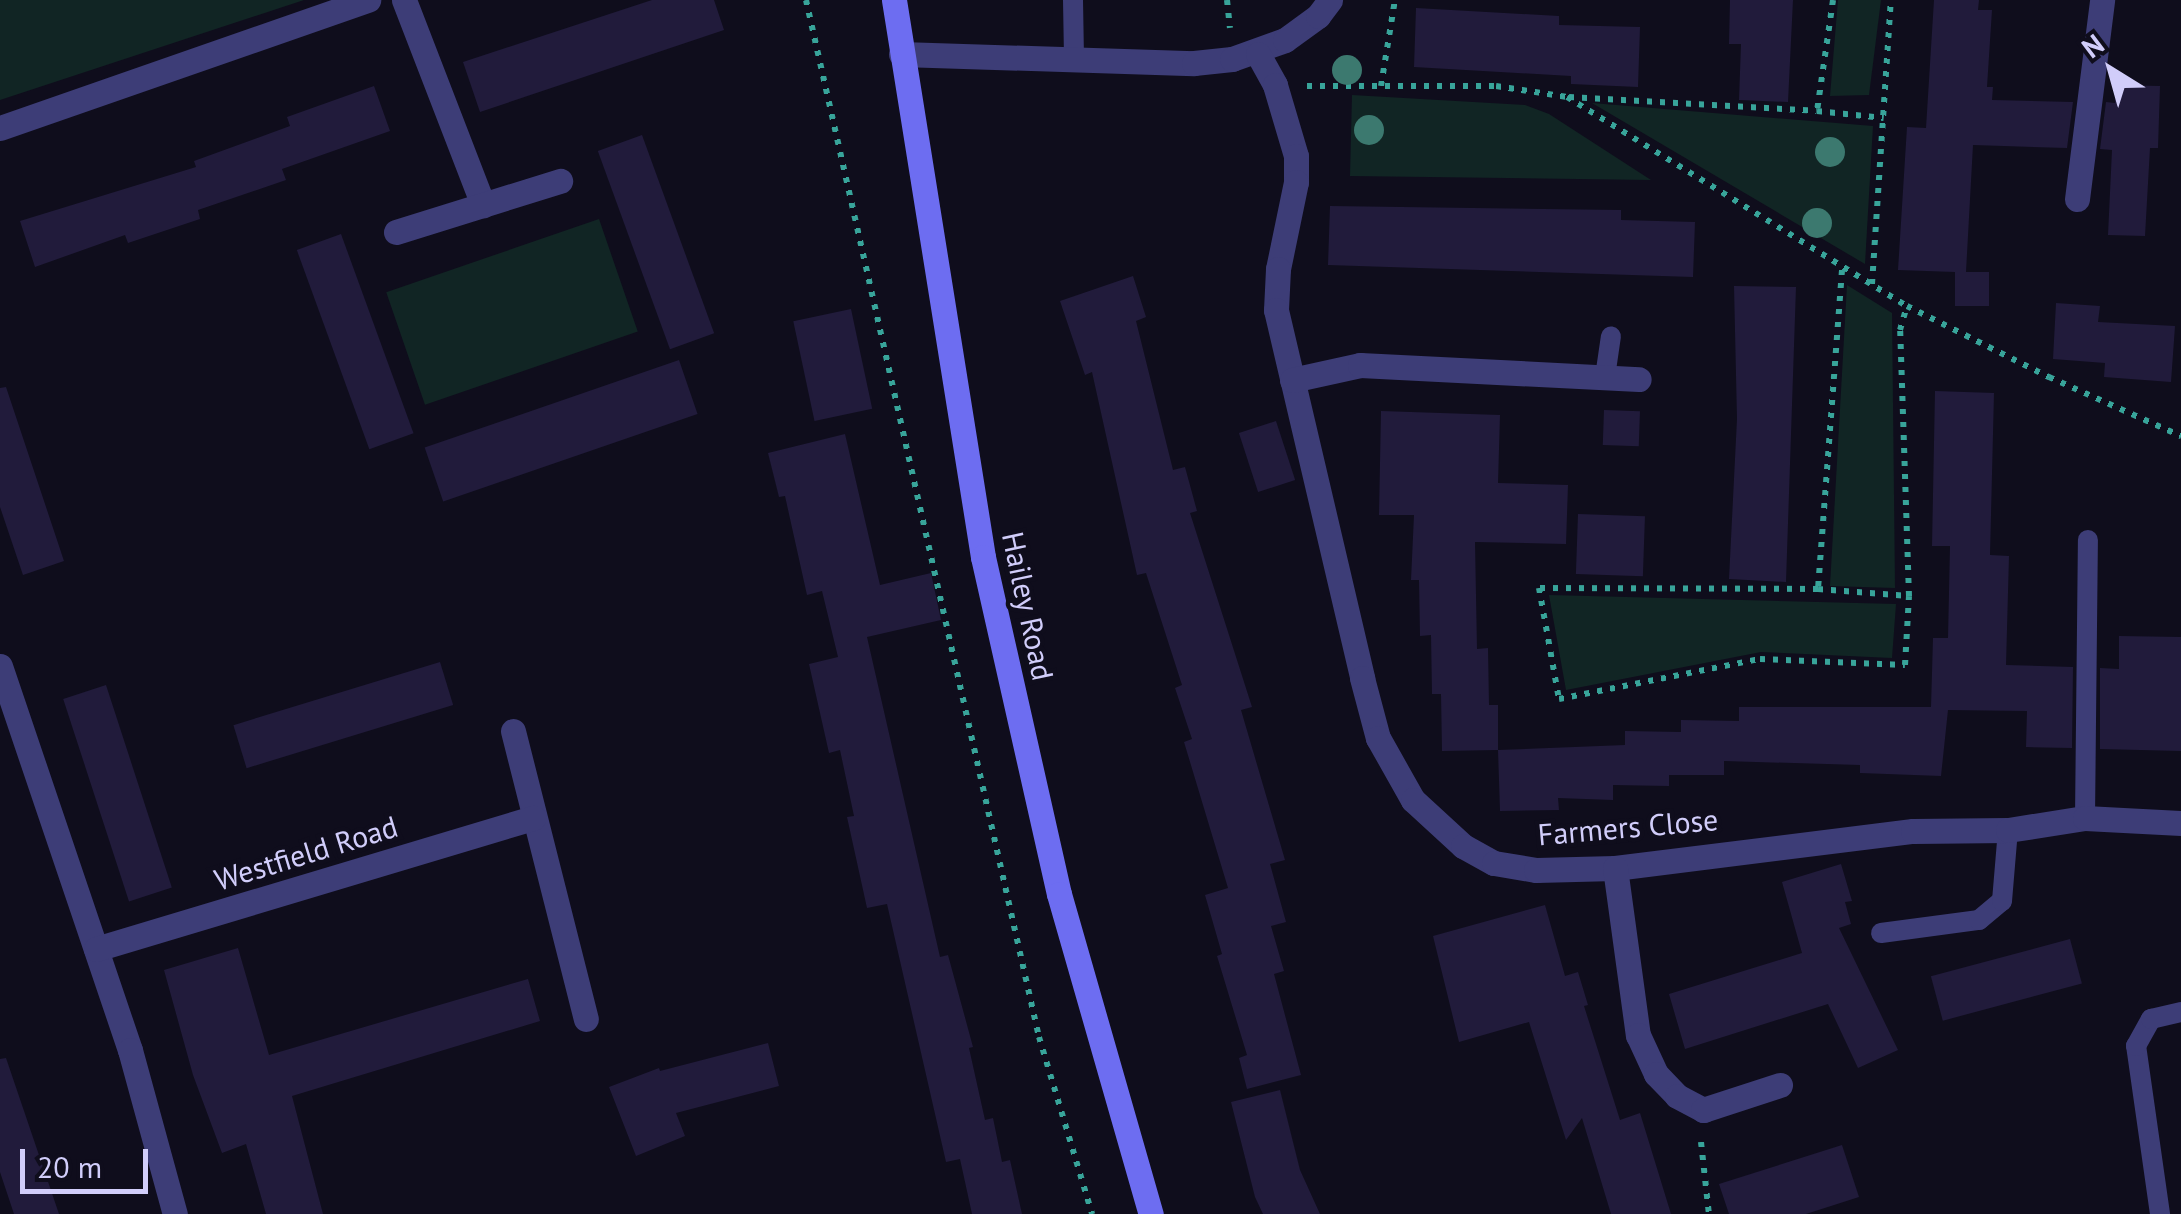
<!DOCTYPE html>
<style>
body{margin:0}
#map{position:relative;width:2181px;height:1214px;overflow:hidden;background:#0f0d1c;font-family:"PT Sans",sans-serif}
div>[style]{position:absolute}
[style*='--x']{left:calc(var(--x)*1px);top:calc(var(--y)*1px);width:calc(var(--w)*1px);rotate:calc(var(--a)*1deg)}
.green>*{inset:0;background:#112524;transform-origin:0 0}
.building>*{inset:0;background:#211b3b;transform-origin:0 0}
.path>*{height:6px;margin-top:-3px;transform-origin:0;background:repeating-linear-gradient(90deg,#38a49a 0 5px,transparent 0 13px)}
.service>*{height:20px;margin:-10px;padding:0 10px;transform-origin:10px;border-radius:10px;background:#3d3d77}
.minor>*{height:25px;margin:-12.5px;padding:0 12.5px;transform-origin:12.5px;border-radius:12.5px;background:#3d3d77}
.secondary>*{height:25px;margin:-12.5px;padding:0 12.5px;transform-origin:12.5px;border-radius:12.5px;background:#6d6df1}
.trees>*{width:30px;height:30px;margin:-15px;border-radius:50%;background:#3c796f}
span{translate:-50% -50%;white-space:nowrap;text-align:center;line-height:1.15;-webkit-text-stroke:9px #0f0d1c;paint-order:stroke}
.street-label{font-size:30px;color:#d1cdfa}
.north{position:absolute;left:2061px;top:20px;width:100px;height:100px;-webkit-text-stroke:8px #0f0d1c;paint-order:stroke;rotate:323deg;font-size:28px;font-weight:700;line-height:40px;text-align:center;color:#d1cdfa}
.north::after{content:'';display:block;margin:auto;width:35px;height:45px;background:#d1cdfa;clip-path:polygon(50% 0,100% 100%,50% 72%,0 100%)}
.scale{position:absolute;left:20px;top:1149px;width:128px;height:45px;box-sizing:border-box;border:5px solid #d1cdfa;border-top:0;padding-left:12px;font-size:30px;line-height:35px;white-space:nowrap;color:#d1cdfa;-webkit-text-stroke:8px #0f0d1c;paint-order:stroke}
</style>
<div id="map">
<div class="green">
<i style="clip-path:polygon(0 0,304px 0,0 100px)"></i>
<i style="clip-path:polygon(1838px 0,1881px 0,1869px 95px,1830px 96px)"></i>
<i style="clip-path:polygon(1352px 95px,1525px 105px,1549px 114px,1651px 180px,1350px 176px)"></i>
<i style="clip-path:polygon(1592px 103px,1873px 126px,1865px 264px)"></i>
<i style="left:599px;top:219px;width:119px;height:225px;rotate:71deg"></i>
<i style="clip-path:polygon(1847px 285px,1892px 313px,1895px 588px,1830px 586px)"></i>
<i style="clip-path:polygon(1549px 595px,1896px 604px,1892px 658px,1761px 652px,1566px 690px)"></i>
</div>
<div class="building">
<i style="clip-path:polygon(652px 0,714px 0,724px 30px,480px 112px,463px 62px)"></i>
<i style="clip-path:polygon(1730px 0,1793px 0,1788px 102px,1739px 100px,1741px 44px,1729px 44px)"></i>
<i style="clip-path:polygon(1934px 0,1979px 0,1978px 10px,1992px 10px,1987px 87px,1993px 87px,1992px 100px,2073px 102px,2067px 148px,1973px 145px,1966px 272px,1989px 272px,1989px 306px,1955px 306px,1955px 272px,1898px 270px,1907px 127px,1926px 128px)"></i>
<i style="clip-path:polygon(1416px 8px,1559px 16px,1559px 25px,1640px 27px,1638px 87px,1571px 84px,1571px 76px,1414px 67px)"></i>
<i style="clip-path:polygon(2115px 85px,2160px 86px,2158px 148px,2150px 148px,2145px 236px,2108px 235px,2112px 150px,2100px 149px,2106px 102px,2115px 103px)"></i>
<i style="clip-path:polygon(374px 86px,390px 131px,282px 169px,286px 180px,198px 210px,200px 219px,128px 243px,125px 235px,35px 267px,20px 221px,196px 167px,194px 161px,290px 126px,287px 117px)"></i>
<i style="left:642px;top:135px;width:211px;height:47px;rotate:70deg"></i>
<i style="clip-path:polygon(1330px 206px,1621px 210px,1621px 220px,1695px 222px,1693px 277px,1328px 265px)"></i>
<i style="left:341px;top:234px;width:212px;height:47px;rotate:70deg"></i>
<i style="clip-path:polygon(1133px 276px,1146px 317px,1136px 321px,1173px 470px,1185px 467px,1197px 511px,1190px 513px,1252px 707px,1241px 710px,1285px 860px,1270px 864px,1286px 922px,1271px 926px,1284px 971px,1274px 974px,1301px 1075px,1247px 1089px,1239px 1058px,1247px 1055px,1217px 956px,1222px 954px,1205px 895px,1228px 888px,1184px 742px,1192px 739px,1175px 688px,1182px 685px,1146px 573px,1137px 575px,1092px 372px,1085px 375px,1060px 301px)"></i>
<i style="clip-path:polygon(1734px 286px,1796px 287px,1786px 582px,1729px 579px,1737px 419px)"></i>
<i style="clip-path:polygon(2056px 303px,2100px 306px,2098px 322px,2175px 326px,2171px 382px,2104px 377px,2105px 363px,2053px 359px)"></i>
<i style="left:851px;top:309px;width:102px;height:59px;rotate:78deg"></i>
<i style="left:679px;top:360px;width:57px;height:269px;rotate:71deg"></i>
<i style="clip-path:polygon(6px 387px,64px 561px,23px 575px,0 507px,0 388px)"></i>
<i style="clip-path:polygon(1935px 391px,1994px 393px,1990px 555px,2009px 556px,2006px 665px,2073px 667px,2072px 748px,2026px 747px,2027px 711px,1948px 710px,1941px 776px,1860px 773px,1860px 765px,1724px 761px,1724px 775px,1669px 775px,1669px 786px,1613px 785px,1613px 800px,1558px 798px,1559px 810px,1500px 811px,1498px 750px,1625px 745px,1625px 731px,1681px 732px,1681px 720px,1739px 721px,1739px 707px,1931px 707px,1933px 638px,1948px 638px,1950px 546px,1932px 546px)"></i>
<i style="left:1604px;top:410px;width:36px;height:35px;rotate:2deg"></i>
<i style="clip-path:polygon(1381px 411px,1500px 415px,1498px 483px,1568px 485px,1566px 544px,1475px 542px,1477px 649px,1488px 648px,1489px 705px,1498px 705px,1498px 750px,1442px 751px,1441px 694px,1432px 694px,1431px 635px,1420px 636px,1419px 580px,1411px 580px,1414px 515px,1379px 515px)"></i>
<i style="left:1276px;top:421px;width:62px;height:39px;rotate:72deg"></i>
<i style="clip-path:polygon(845px 434px,880px 585px,931px 573px,941px 620px,867px 637px,940px 957px,948px 955px,973px 1047px,969px 1048px,985px 1120px,993px 1118px,1002px 1162px,1010px 1160px,1022px 1214px,972px 1214px,960px 1159px,946px 1162px,887px 904px,867px 908px,847px 817px,854px 816px,840px 750px,829px 753px,809px 664px,838px 657px,822px 591px,807px 595px,785px 496px,779px 497px,768px 453px)"></i>
<i style="left:1578px;top:514px;width:67px;height:60px;rotate:2deg"></i>
<i style="clip-path:polygon(2119px 636px,2181px 637px,2181px 751px,2100px 749px,2100px 668px,2119px 669px)"></i>
<i style="left:440px;top:662px;width:45px;height:216px;rotate:73deg"></i>
<i style="left:106px;top:685px;width:213px;height:45px;rotate:72deg"></i>
<i style="clip-path:polygon(1841px 864px,1852px 901px,1845px 902px,1851px 924px,1839px 928px,1898px 1050px,1858px 1068px,1828px 1004px,1685px 1049px,1669px 994px,1802px 953px,1782px 882px)"></i>
<i style="clip-path:polygon(1545px 905px,1565px 976px,1578px 972px,1588px 1005px,1584px 1006px,1620px 1120px,1640px 1113px,1671px 1214px,1611px 1214px,1582px 1118px,1566px 1140px,1529px 1022px,1459px 1042px,1433px 936px)"></i>
<i style="left:2070px;top:939px;width:46px;height:144px;rotate:75deg"></i>
<i style="clip-path:polygon(238px 948px,269px 1055px,528px 979px,540px 1021px,292px 1096px,323px 1214px,266px 1214px,246px 1144px,222px 1153px,193px 1075px,164px 970px)"></i>
<i style="clip-path:polygon(768px 1043px,779px 1086px,676px 1113px,685px 1136px,636px 1156px,609px 1087px,659px 1068px,660px 1071px)"></i>
<i style="clip-path:polygon(6px 1058px,59px 1214px,14px 1214px,0 1172px,0 1059px)"></i>
<i style="clip-path:polygon(1280px 1090px,1300px 1170px,1320px 1214px,1263px 1214px,1255px 1197px,1231px 1102px)"></i>
<i style="clip-path:polygon(1842px 1145px,1859px 1197px,1806px 1214px,1729px 1214px,1719px 1184px)"></i>
</div>
<div class="path">
<i style="--x:806;--y:0;--w:1063;--a:77.34"></i>
<i style="--x:1039;--y:1037;--w:185;--a:73.3"></i>
<i style="--x:1227;--y:0;--w:28;--a:84"></i>
<i style="--x:1833;--y:0;--w:112;--a:98.2"></i>
<i style="--x:1817;--y:111;--w:67;--a:6"></i>
<i style="--x:1307;--y:86;--w:189;--a:0"></i>
<i style="--x:1496;--y:86;--w:72;--a:8.8"></i>
<i style="--x:1567;--y:97;--w:399;--a:31.6"></i>
<i style="--x:1907;--y:306;--w:159;--a:26.6"></i>
<i style="--x:2049;--y:377;--w:145;--a:24.1"></i>
<i style="--x:1381;--y:86;--w:87;--a:-80.8"></i>
<i style="--x:1569;--y:97;--w:248;--a:3.2"></i>
<i style="--x:1842;--y:270;--w:320;--a:94.3"></i>
<i style="--x:1818;--y:589;--w:91;--a:4.4"></i>
<i style="--x:1909;--y:596;--w:266;--a:-91.9"></i>
<i style="--x:1900;--y:330;--w:25;--a:-74"></i>
<i style="--x:1872;--y:284;--w:285;--a:-86.2"></i>
<i style="--x:1818;--y:589;--w:279;--a:-179.8"></i>
<i style="--x:1539;--y:588;--w:113;--a:79.8"></i>
<i style="--x:1559;--y:699;--w:205;--a:-11.3"></i>
<i style="--x:1760;--y:659;--w:145;--a:2.4"></i>
<i style="--x:1905;--y:665;--w:69;--a:-86.7"></i>
<i style="--x:1701;--y:1142;--w:72;--a:83.7"></i>
</div>
<div class="service">
<i style="--x:1073;--y:0;--w:60;--a:89"></i>
<i style="--x:1605;--y:377;--w:41;--a:-81.7"></i>
<i style="--x:2085;--y:818;--w:278;--a:-89.4"></i>
<i style="--x:1881;--y:933;--w:99;--a:-7.6"></i>
<i style="--x:1979;--y:920;--w:30;--a:-40"></i>
<i style="--x:2002;--y:901;--w:71;--a:-85.2"></i>
<i style="--x:2160;--y:1214;--w:170;--a:-98.1"></i>
<i style="--x:2136;--y:1046;--w:31;--a:-61"></i>
<i style="--x:2151;--y:1019;--w:31;--a:-13"></i>
</div>
<div class="minor">
<i style="--x:404;--y:0;--w:220;--a:68.9"></i>
<i style="--x:901;--y:54;--w:293;--a:1.8"></i>
<i style="--x:1194;--y:63;--w:38;--a:-6"></i>
<i style="--x:1232;--y:59;--w:56;--a:-19.7"></i>
<i style="--x:1285;--y:40;--w:41;--a:-36"></i>
<i style="--x:1318;--y:16;--w:20;--a:-53"></i>
<i style="--x:1258;--y:54;--w:35;--a:61"></i>
<i style="--x:1275;--y:85;--w:74;--a:73.5"></i>
<i style="--x:1296;--y:156;--w:26;--a:90"></i>
<i style="--x:1296;--y:182;--w:89;--a:101.7"></i>
<i style="--x:1278;--y:269;--w:41;--a:92.8"></i>
<i style="--x:1276;--y:310;--w:378;--a:76.8"></i>
<i style="--x:1362;--y:678;--w:62;--a:75.1"></i>
<i style="--x:1378;--y:738;--w:71;--a:60.6"></i>
<i style="--x:1413;--y:800;--w:68;--a:42.6"></i>
<i style="--x:1463;--y:846;--w:35;--a:29"></i>
<i style="--x:1494;--y:863;--w:43;--a:9.5"></i>
<i style="--x:1536;--y:870;--w:79;--a:-1.5"></i>
<i style="--x:1615;--y:868;--w:300;--a:-7.1"></i>
<i style="--x:1913;--y:831;--w:95;--a:-0.6"></i>
<i style="--x:2008;--y:830;--w:78;--a:-8.9"></i>
<i style="--x:2085;--y:818;--w:96;--a:3"></i>
<i style="--x:0;--y:128;--w:390;--a:-19.2"></i>
<i style="--x:2077;--y:199;--w:201;--a:-82.8"></i>
<i style="--x:396;--y:232;--w:172;--a:-17.3"></i>
<i style="--x:1292;--y:380;--w:70;--a:-12.4"></i>
<i style="--x:1360;--y:365;--w:279;--a:2.9"></i>
<i style="--x:0;--y:666;--w:405;--a:71.3"></i>
<i style="--x:130;--y:1050;--w:170;--a:74.7"></i>
<i style="--x:513;--y:731;--w:297;--a:75.8"></i>
<i style="--x:1615;--y:868;--w:169;--a:82.2"></i>
<i style="--x:1638;--y:1035;--w:43;--a:65.2"></i>
<i style="--x:1656;--y:1074;--w:30;--a:46"></i>
<i style="--x:1677;--y:1096;--w:30;--a:28"></i>
<i style="--x:1703;--y:1110;--w:81;--a:-18"></i>
<i style="--x:96;--y:949;--w:457;--a:-16.7"></i>
</div>
<div class="secondary">
<i style="--x:894;--y:0;--w:564;--a:80.92"></i>
<i style="--x:983;--y:557;--w:345;--a:77.3"></i>
<i style="--x:1059;--y:894;--w:333;--a:74"></i>
</div>
<div class="trees">
<i style="left:1347px;top:70px"></i>
<i style="left:1369px;top:130px"></i>
<i style="left:1830px;top:152px"></i>
<i style="left:1817px;top:223px"></i>
</div>
<div class="street-label">
<span style="left:1028px;top:606px;rotate:78deg">Hailey Road</span>
<span style="left:1628px;top:827px;rotate:-5deg">Farmers Close</span>
<span style="left:306px;top:853px;rotate:-17deg">Westfield Road</span>
</div>
<div class="north">N</div>
<div class="scale">20 m</div>
</div>
